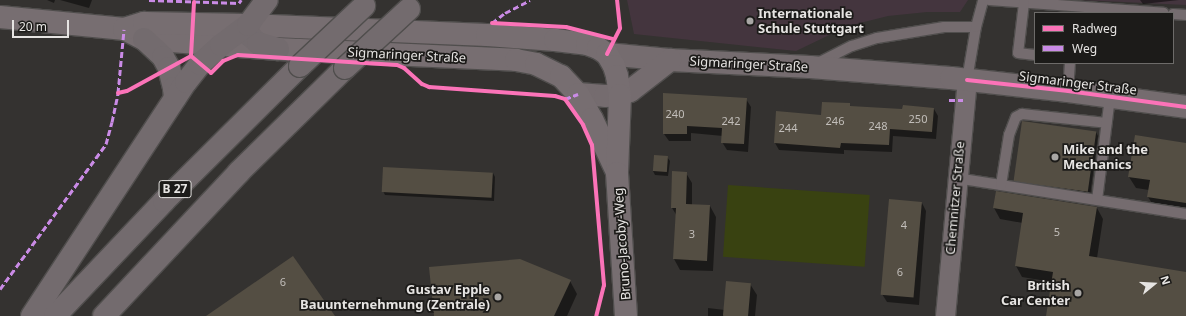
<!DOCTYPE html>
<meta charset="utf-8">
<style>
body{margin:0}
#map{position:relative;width:1186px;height:316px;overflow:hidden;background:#343230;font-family:"Noto Sans",sans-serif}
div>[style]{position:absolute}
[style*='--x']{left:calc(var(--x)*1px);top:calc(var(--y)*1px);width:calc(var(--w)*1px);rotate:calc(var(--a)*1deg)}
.education>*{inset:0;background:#44353e}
.green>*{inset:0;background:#394211;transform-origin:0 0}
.shadow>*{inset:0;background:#0007}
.building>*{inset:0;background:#544e43;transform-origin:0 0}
.roads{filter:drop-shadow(1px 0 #504e4d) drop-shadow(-1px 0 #504e4d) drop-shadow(0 1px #504e4d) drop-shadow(0 -1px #504e4d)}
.service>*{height:10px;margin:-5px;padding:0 5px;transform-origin:5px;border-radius:5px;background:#756c6f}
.minor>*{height:19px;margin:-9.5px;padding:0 9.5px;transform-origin:9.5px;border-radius:9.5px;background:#756c6f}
.tertiary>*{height:22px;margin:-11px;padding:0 11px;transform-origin:11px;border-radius:11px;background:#756c6f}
.secondary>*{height:22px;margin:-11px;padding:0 11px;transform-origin:11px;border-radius:11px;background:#776e71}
.trunk>*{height:22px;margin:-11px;padding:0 11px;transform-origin:11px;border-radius:11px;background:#736b6e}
.bridges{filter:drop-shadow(1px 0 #504e4d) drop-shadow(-1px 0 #504e4d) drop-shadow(0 1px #504e4d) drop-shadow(0 -1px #504e4d)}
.trunk-bridge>*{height:22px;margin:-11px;padding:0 11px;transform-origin:11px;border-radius:11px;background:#736b6e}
.quiet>*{height:3px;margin-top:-1.5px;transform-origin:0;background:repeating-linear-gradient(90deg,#ca8be6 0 6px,transparent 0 9px)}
.cycleway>*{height:4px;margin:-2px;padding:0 2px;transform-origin:2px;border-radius:2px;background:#fb73b8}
.dots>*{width:11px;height:11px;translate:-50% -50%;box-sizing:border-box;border:2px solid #1c1b19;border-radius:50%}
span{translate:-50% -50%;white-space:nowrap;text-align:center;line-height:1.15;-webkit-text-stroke:3.5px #1c1b19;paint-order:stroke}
.number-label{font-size:11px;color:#c2beba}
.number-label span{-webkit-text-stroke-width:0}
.shield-label span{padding:1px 3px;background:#1c1b19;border:1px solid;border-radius:3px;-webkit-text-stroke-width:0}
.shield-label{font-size:12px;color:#e6e4e2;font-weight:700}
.poi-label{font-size:13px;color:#e6e4e2;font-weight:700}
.left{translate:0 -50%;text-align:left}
.right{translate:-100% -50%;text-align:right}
.street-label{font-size:13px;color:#e6e4e2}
.legend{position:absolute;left:1034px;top:12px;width:140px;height:52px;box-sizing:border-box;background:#1c1b19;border:1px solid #6d6b69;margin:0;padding:5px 7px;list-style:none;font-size:12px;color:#e6e4e2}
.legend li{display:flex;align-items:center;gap:8px;height:20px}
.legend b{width:20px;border:1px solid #6d6b69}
.north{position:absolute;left:1134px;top:264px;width:40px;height:40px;-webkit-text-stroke:3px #1c1b19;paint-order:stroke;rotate:72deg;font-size:11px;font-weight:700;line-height:16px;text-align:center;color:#e6e4e2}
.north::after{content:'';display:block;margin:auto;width:14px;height:18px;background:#e6e4e2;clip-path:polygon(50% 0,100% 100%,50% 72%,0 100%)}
.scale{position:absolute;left:12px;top:20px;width:57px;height:18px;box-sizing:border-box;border:2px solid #e6e4e2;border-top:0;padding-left:5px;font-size:12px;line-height:14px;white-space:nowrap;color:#e6e4e2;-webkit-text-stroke:3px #1c1b19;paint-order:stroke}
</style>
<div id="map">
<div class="education">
<i style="clip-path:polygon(627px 0,968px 0,960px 12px,927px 12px,888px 16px,848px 26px,796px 51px,634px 34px)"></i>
<i style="clip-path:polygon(1081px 0,1186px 0,1186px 5px)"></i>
</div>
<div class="green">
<i style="left:728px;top:185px;width:142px;height:72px;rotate:4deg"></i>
</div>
<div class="shadow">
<i style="clip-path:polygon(47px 0,55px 0,54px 3px)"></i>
<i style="clip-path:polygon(60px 0,92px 0,89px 8px)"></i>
<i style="clip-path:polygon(1025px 0,1079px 0,1078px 7px)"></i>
<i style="clip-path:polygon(1140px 0,1179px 0,1143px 4px)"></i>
<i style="clip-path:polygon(746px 99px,751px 107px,748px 152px,727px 150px,722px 142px,723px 136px,691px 133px,691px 141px,669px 141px,664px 134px)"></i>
<i style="clip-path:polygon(849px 104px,851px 107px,903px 110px,934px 109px,938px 116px,936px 139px,893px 136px,892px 152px,844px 150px,844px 154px,779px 150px,775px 143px,822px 116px)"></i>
<i style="clip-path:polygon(1096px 132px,1098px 136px,1090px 196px,1017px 184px,1015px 180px)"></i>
<i style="clip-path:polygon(1186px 144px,1186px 213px,1155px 208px,1148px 197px,1149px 190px,1136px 188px,1129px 177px)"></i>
<i style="clip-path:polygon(667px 157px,670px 161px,668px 176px,655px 175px,653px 171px)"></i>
<i style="clip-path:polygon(493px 173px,495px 177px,494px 201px,385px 195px,383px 191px)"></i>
<i style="clip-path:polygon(686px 173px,692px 183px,692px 205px,710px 206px,716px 217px,713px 271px,680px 270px,674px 259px,677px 216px,672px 208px)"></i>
<i style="clip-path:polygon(922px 203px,926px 211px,919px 305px,887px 302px,882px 294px)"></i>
<i style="clip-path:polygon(994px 208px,1097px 208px,1103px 219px,1097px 258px,1186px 273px,1186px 316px,1047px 316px,1052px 282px,1022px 277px,1016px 266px,1023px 223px,1000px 219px)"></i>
<i style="clip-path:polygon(570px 281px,577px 294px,567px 316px,437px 316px)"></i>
<i style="clip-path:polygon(750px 284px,757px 295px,755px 316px,708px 316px,708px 308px,725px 310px)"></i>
</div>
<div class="building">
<i style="clip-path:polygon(663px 93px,747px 98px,744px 144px,721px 143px,722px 128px,687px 126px,687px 134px,663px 134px)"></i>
<i style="clip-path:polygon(822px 102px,850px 103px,850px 106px,902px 109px,903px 105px,934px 108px,932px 132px,890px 129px,889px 145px,841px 143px,840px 148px,774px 143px,776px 111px,821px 115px)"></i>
<i style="left:1022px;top:121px;width:75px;height:61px;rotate:8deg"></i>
<i style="clip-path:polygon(1135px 135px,1186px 143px,1186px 203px,1147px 197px,1150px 180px,1128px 177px)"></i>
<i style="left:654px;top:155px;width:14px;height:16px;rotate:4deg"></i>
<i style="left:383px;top:167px;width:110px;height:25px;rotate:3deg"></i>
<i style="clip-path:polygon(672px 171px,687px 172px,686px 204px,710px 205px,707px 261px,673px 259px,676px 208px,671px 208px)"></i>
<i style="clip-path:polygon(996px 191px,1097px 207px,1089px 256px,1186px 272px,1186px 316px,1046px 316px,1053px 272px,1015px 266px,1023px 213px,993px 208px)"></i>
<i style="left:889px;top:199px;width:33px;height:96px;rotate:5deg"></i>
<i style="clip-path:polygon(293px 256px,335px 316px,206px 316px)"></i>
<i style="clip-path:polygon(520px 259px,571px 280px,554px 316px,434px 316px,429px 267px)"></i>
<i style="left:726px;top:281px;width:25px;height:35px;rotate:5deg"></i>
</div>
<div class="roads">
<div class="service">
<i style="--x:989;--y:0;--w:175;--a:4.2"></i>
<i style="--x:1024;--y:3;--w:50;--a:96.8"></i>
<i style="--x:1018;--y:53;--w:17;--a:7"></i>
<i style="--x:1173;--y:14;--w:13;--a:4"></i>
<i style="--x:818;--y:63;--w:38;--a:-27"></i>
<i style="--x:852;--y:46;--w:26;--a:-18"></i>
<i style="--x:877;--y:38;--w:68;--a:-9.3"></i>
<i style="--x:944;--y:27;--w:32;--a:0"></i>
<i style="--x:967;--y:80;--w:54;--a:-80.4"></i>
<i style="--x:976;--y:27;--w:28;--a:-75"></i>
<i style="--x:1068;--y:91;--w:28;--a:-86"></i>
<i style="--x:956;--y:178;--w:233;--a:8.9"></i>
<i style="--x:1001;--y:185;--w:51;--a:-80.9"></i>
<i style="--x:1009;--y:135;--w:19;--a:-69"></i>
<i style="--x:1016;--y:117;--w:7;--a:-27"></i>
<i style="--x:1022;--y:114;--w:85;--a:6"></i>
<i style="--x:1097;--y:200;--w:104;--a:-82.8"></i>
</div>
<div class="minor">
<i style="--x:945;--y:316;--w:237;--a:-84.7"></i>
</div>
<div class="tertiary">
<i style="--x:607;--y:54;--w:63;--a:5.4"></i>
<i style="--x:670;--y:60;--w:140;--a:2.9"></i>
<i style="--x:810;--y:67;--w:141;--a:4.5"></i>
<i style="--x:951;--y:78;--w:118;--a:6.3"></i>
<i style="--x:1068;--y:91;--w:119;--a:7.7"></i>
<i style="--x:578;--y:94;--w:27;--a:4"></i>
<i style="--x:605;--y:96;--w:15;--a:-4"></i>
<i style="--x:620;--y:95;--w:11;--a:-22"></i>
<i style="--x:630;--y:91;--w:51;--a:-37.8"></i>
</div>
<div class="secondary">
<i style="--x:0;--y:17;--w:125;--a:5.5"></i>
<i style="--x:124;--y:29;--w:22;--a:27"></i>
<i style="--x:144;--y:39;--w:134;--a:4.3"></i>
<i style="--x:278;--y:49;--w:238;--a:2.6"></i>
<i style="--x:516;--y:60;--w:20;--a:11"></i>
<i style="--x:536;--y:64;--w:28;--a:26"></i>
<i style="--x:561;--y:76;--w:25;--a:47"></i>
<i style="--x:578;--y:94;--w:29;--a:61"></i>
<i style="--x:592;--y:119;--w:56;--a:64.8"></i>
<i style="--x:124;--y:29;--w:21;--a:-17"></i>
<i style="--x:144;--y:23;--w:104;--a:1.1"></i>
<i style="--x:248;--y:25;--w:239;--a:2.4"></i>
<i style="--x:487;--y:35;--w:68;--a:4.2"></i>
<i style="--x:555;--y:40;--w:32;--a:7"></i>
<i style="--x:587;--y:44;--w:12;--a:20"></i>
<i style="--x:598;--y:48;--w:11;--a:34"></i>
<i style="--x:607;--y:54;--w:14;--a:60"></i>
<i style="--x:614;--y:66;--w:10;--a:73"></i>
<i style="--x:617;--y:76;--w:19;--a:81"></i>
<i style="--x:620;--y:95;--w:78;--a:92.2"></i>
<i style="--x:617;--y:173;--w:143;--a:86.4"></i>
</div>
<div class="trunk">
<i style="--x:248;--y:25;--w:11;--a:80"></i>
<i style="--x:250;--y:36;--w:11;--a:41"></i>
<i style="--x:258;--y:43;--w:21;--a:17"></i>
<i style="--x:144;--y:39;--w:26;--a:43"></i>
<i style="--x:163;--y:57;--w:13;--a:61"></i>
<i style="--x:169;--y:68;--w:21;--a:76"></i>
<i style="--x:174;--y:88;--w:10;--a:84"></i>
<i style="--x:32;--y:316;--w:280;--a:-56.7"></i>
<i style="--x:186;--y:82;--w:23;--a:-52"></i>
<i style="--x:200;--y:64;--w:28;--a:-42"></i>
<i style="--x:221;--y:45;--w:34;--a:-37"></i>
<i style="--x:248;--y:25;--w:31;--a:-53"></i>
<i style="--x:55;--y:316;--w:158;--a:-46.5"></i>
<i style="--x:164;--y:201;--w:192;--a:-44.8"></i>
<i style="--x:104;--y:316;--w:197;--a:-46.8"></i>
<i style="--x:239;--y:172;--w:148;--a:-44.5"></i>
</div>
</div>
<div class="bridges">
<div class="trunk-bridge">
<i style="--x:300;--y:66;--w:88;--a:-43.2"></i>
<i style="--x:345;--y:68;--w:87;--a:-42.7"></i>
</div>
</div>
<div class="quiet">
<i style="--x:149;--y:0;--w:90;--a:1.9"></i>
<i style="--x:239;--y:3;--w:4;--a:-56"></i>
<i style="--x:492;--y:23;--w:16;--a:-38"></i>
<i style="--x:505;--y:13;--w:28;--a:-27"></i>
<i style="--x:565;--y:99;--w:14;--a:-21"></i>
<i style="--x:949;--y:100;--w:14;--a:0"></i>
<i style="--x:0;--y:289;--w:180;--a:-53.8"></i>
<i style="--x:106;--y:144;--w:23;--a:-75"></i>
<i style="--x:112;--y:122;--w:30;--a:-78"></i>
<i style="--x:118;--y:93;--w:64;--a:-84.6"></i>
</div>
<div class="cycleway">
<i style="--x:492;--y:23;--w:74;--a:3.1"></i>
<i style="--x:566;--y:27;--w:49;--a:14.3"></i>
<i style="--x:607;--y:54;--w:29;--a:-63"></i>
<i style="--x:620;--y:28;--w:28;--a:-96"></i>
<i style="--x:191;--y:56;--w:26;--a:40"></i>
<i style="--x:211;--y:73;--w:17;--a:-45"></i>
<i style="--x:223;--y:61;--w:16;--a:-22"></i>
<i style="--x:238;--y:55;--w:159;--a:3.6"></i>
<i style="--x:397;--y:65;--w:8;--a:23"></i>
<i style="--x:404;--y:68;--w:24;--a:42"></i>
<i style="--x:422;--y:84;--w:8;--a:23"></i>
<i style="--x:429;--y:87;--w:126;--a:4.1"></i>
<i style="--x:555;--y:96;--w:10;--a:17"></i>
<i style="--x:565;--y:99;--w:32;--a:55"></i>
<i style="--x:583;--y:125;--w:22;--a:66"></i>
<i style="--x:592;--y:145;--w:141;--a:85.1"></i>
<i style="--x:604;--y:285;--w:32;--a:104"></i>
<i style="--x:967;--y:80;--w:102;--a:6.2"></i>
<i style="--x:1068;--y:91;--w:119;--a:7.7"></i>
<i style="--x:118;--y:93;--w:9;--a:-13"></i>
<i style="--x:127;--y:91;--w:73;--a:-28.7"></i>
<i style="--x:191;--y:56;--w:54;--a:-86.8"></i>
</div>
<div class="dots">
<i style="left:750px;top:21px;background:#a8a6a4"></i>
<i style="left:1055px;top:157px;background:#a8a6a4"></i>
<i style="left:1078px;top:293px;background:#a8a6a4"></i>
<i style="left:498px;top:297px;background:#a8a6a4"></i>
</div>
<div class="number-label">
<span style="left:675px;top:114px">240</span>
<span style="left:918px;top:119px">250</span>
<span style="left:731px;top:121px">242</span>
<span style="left:835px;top:121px">246</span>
<span style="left:878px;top:126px">248</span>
<span style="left:788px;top:128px">244</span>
<span style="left:904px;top:225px">4</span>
<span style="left:1057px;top:232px">5</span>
<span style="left:692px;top:234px">3</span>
<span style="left:900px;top:272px">6</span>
<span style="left:283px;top:282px">6</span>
</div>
<div class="shield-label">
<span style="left:175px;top:189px">B 27</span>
</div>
<div class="poi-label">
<span class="left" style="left:758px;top:21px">Internationale<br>Schule Stuttgart</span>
<span class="left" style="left:1063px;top:157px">Mike and the<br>Mechanics</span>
<span class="right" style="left:1070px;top:293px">British<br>Car Center</span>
<span class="right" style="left:490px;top:297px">Gustav Epple<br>Bauunternehmung (Zentrale)</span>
</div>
<div class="street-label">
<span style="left:407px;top:55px;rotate:3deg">Sigmaringer Straße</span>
<span style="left:749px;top:64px;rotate:3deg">Sigmaringer Straße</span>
<span style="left:1078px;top:83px;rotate:7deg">Sigmaringer Straße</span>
<span style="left:955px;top:198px;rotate:-85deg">Chemnitzer Straße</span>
<span style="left:622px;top:244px;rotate:-94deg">Bruno-Jacoby-Weg</span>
</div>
<ul class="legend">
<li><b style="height:5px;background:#fb73b8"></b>Radweg</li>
<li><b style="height:5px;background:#ca8be6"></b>Weg</li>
</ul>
<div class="north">N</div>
<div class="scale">20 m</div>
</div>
